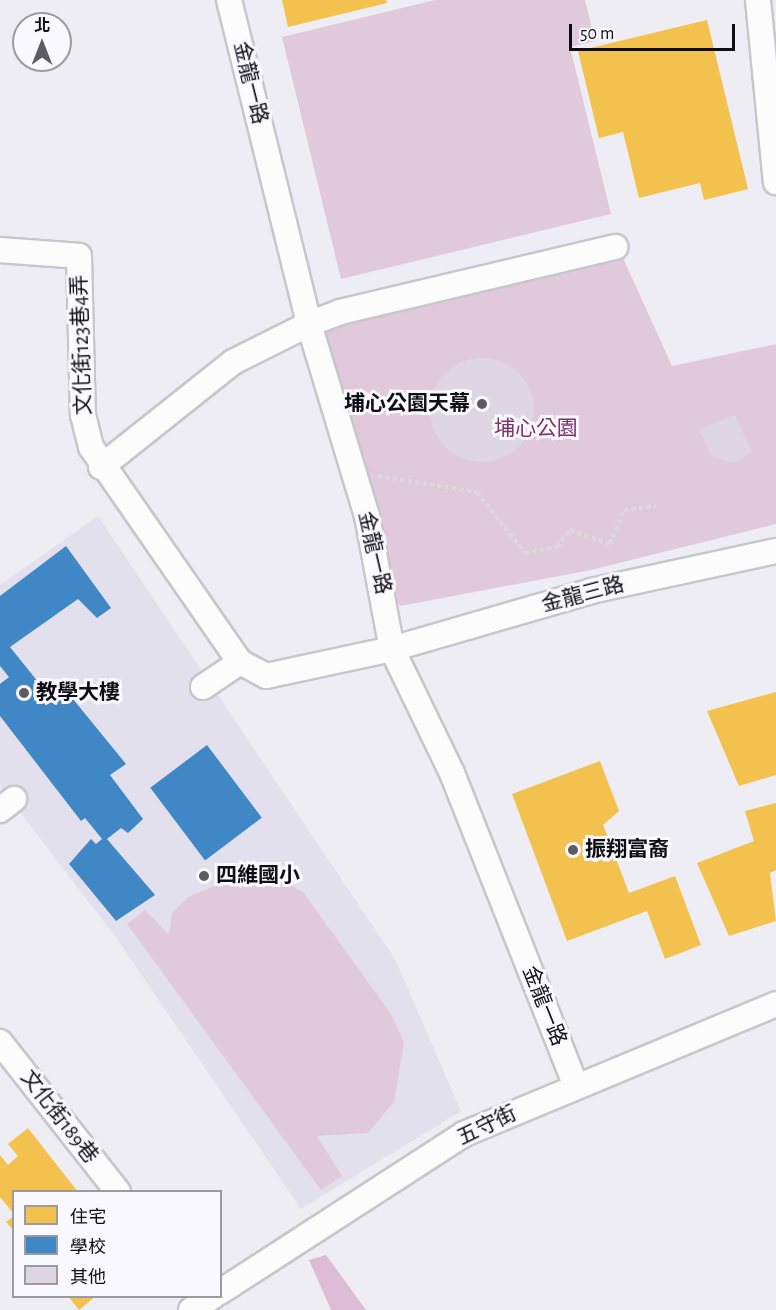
<!DOCTYPE html>
<meta charset="utf-8">
<style>
body{margin:0}
#map{position:relative;width:776px;height:1310px;overflow:hidden;background:#eeedf3;font-family:"Alegreya Sans","Noto Sans TC",sans-serif}
div>[style]{position:absolute}
[style*='--x']{left:calc(var(--x)*1px);top:calc(var(--y)*1px);width:calc(var(--w)*1px);rotate:calc(var(--a)*1deg)}
.built>*{inset:0;background:#e3e0ed}
.green>*{inset:0;background:#e0c9da}
.forest>*{inset:0;background:#dfbcd5}
.homes>*{inset:0;background:#f2c14e}
.schools>*{inset:0;background:#3f88c5;transform-origin:0 0}
.building>*{inset:0;background:#ded6e3}
.round{border-radius:50%}
.path>*{height:4px;margin-top:-2px;transform-origin:0;background:repeating-linear-gradient(90deg,#dad9dc 0 4.5px,transparent 0 7.5px)}
.roads{filter:drop-shadow(2px 0 #c7c6cb) drop-shadow(-2px 0 #c7c6cb) drop-shadow(0 2px #c7c6cb) drop-shadow(0 -2px #c7c6cb)}
.minor>*{height:24px;margin:-12px;padding:0 12px;transform-origin:12px;border-radius:12px;background:#fcfcfd}
.dots>*{width:16px;height:16px;translate:-50% -50%;box-sizing:border-box;border:3px solid #f9f8ff;border-radius:50%}
span{translate:-50% -50%;white-space:nowrap;text-align:center;line-height:1.15;-webkit-text-stroke:6px #f9f8ff;paint-order:stroke}
.street-label{font-size:21px;color:#0f0e12}
.poi-label{font-size:21px;color:#0f0e12;font-weight:700}
.right{translate:-100% -50%;text-align:right}
.left{translate:0 -50%;text-align:left}
.park-label{font-size:21px;color:#7e3369}
.legend{position:absolute;left:12px;top:1190px;width:210px;height:108px;box-sizing:border-box;background:#f9f8ff;border:2px solid #9b9aa0;margin:0;padding:8px 10px;list-style:none;font-size:18px;color:#0f0e12}
.legend li{display:flex;align-items:center;gap:12px;height:30px}
.legend b{width:30px;border:2px solid #9b9aa0}
.north{position:absolute;left:12px;top:12px;width:60px;height:60px;box-sizing:border-box;background:#f9f8ff;border:2px solid #9b9aa0;border-radius:50%;rotate:0deg;font-size:16px;font-weight:700;line-height:24px;text-align:center;color:#0f0e12}
.north::after{content:'';display:block;margin:auto;width:21px;height:27px;background:#5d5c61;clip-path:polygon(50% 0,100% 100%,50% 72%,0 100%)}
.scale{position:absolute;left:569px;top:24px;width:166px;height:27px;box-sizing:border-box;border:3px solid #0f0e12;border-top:0;padding-left:8px;font-size:18px;line-height:21px;white-space:nowrap;color:#0f0e12;-webkit-text-stroke:4px #f9f8ff;paint-order:stroke}
</style>
<div id="map">
<div class="built">
<i style="clip-path:polygon(98px 516px,395px 959px,461px 1111px,301px 1209px,117px 939px,0 786px,0 585px)"></i>
</div>
<div class="green">
<i style="clip-path:polygon(435px 0,585px 0,595px 41px,570px 47px,611px 214px,341px 279px,282px 37px)"></i>
<i style="clip-path:polygon(623px 258px,672px 366px,776px 344px,776px 524px,591px 570px,400px 606px,380px 572px,320px 323px)"></i>
<i style="clip-path:polygon(236px 876px,278px 878px,303px 892px,391px 1014px,404px 1042px,394px 1102px,368px 1133px,317px 1136px,342px 1176px,321px 1190px,127px 924px,145px 910px,169px 935px,172px 913px,187px 898px)"></i>
</div>
<div class="forest">
<i style="clip-path:polygon(326px 1255px,366px 1310px,331px 1310px,309px 1260px)"></i>
</div>
<div class="homes">
<i style="clip-path:polygon(282px 0,386px 0,387px 3px,288px 27px)"></i>
<i style="clip-path:polygon(707px 20px,748px 189px,704px 200px,700px 183px,639px 198px,623px 132px,599px 138px,578px 51px)"></i>
<i style="clip-path:polygon(776px 692px,776px 775px,739px 786px,707px 711px)"></i>
<i style="clip-path:polygon(600px 761px,619px 811px,603px 825px,629px 893px,675px 876px,701px 945px,665px 959px,647px 911px,567px 941px,512px 794px)"></i>
<i style="clip-path:polygon(776px 803px,776px 870px,770px 873px,776px 921px,729px 936px,697px 863px,754px 841px,745px 811px)"></i>
<i style="clip-path:polygon(28px 1128px,78px 1192px,14px 1192px,14px 1214px,0 1197px,0 1155px,8px 1165px,18px 1156px,8px 1144px)"></i>
<i style="clip-path:polygon(14px 1216px,14px 1231px,6px 1222px)"></i>
<i style="clip-path:polygon(68px 1296px,96px 1296px,79px 1310px)"></i>
</div>
<div class="schools">
<i style="clip-path:polygon(66px 546px,111px 608px,97px 618px,78px 599px,10px 647px,51px 698px,64px 688px,126px 764px,110px 775px,143px 819px,128px 833px,121px 828px,107px 839px,155px 895px,116px 921px,69px 864px,91px 839px,96px 844px,102px 839px,85px 818px,81px 821px,0 716px,0 684px,9px 677px,0 666px,0 596px)"></i>
<i style="left:207px;top:745px;width:91px;height:71px;rotate:53deg"></i>
</div>
<div class="building">
<i class="round" style="left:430px;top:358px;width:104px;height:104px"></i>
<i style="clip-path:polygon(735px 415px,752px 452px,733px 463px,711px 456px,699px 429px)"></i>
</div>
<div class="path">
<i style="--x:378;--y:476;--w:100;--a:9.2"></i>
<i style="--x:477;--y:492;--w:78;--a:51.8"></i>
<i style="--x:525;--y:553;--w:33;--a:-11"></i>
<i style="--x:557;--y:547;--w:21;--a:-53"></i>
<i style="--x:570;--y:530;--w:42;--a:19.3"></i>
<i style="--x:610;--y:544;--w:37;--a:-68"></i>
<i style="--x:624;--y:510;--w:32;--a:-7"></i>
</div>
<div class="roads">
<div class="minor">
<i style="--x:229;--y:0;--w:334;--a:76.1"></i>
<i style="--x:309;--y:324;--w:201;--a:73.2"></i>
<i style="--x:367;--y:516;--w:135;--a:79.4"></i>
<i style="--x:392;--y:649;--w:138;--a:64.2"></i>
<i style="--x:452;--y:773;--w:337;--a:68.4"></i>
<i style="--x:758;--y:0;--w:183;--a:84.4"></i>
<i style="--x:0;--y:250;--w:79;--a:4.3"></i>
<i style="--x:79;--y:256;--w:159;--a:88.6"></i>
<i style="--x:83;--y:415;--w:33;--a:76"></i>
<i style="--x:91;--y:447;--w:262;--a:55.3"></i>
<i style="--x:240;--y:662;--w:30;--a:28"></i>
<i style="--x:266;--y:676;--w:129;--a:-12.1"></i>
<i style="--x:392;--y:649;--w:207;--a:-16.2"></i>
<i style="--x:591;--y:591;--w:189;--a:-12.2"></i>
<i style="--x:101;--y:467;--w:169;--a:-38.5"></i>
<i style="--x:233;--y:362;--w:85;--a:-26.6"></i>
<i style="--x:309;--y:324;--w:33;--a:-21"></i>
<i style="--x:340;--y:312;--w:283;--a:-13.3"></i>
<i style="--x:203;--y:687;--w:45;--a:-34"></i>
<i style="--x:0;--y:810;--w:18;--a:-38"></i>
<i style="--x:0;--y:1042;--w:191;--a:51.8"></i>
<i style="--x:220;--y:1292;--w:291;--a:-32.9"></i>
<i style="--x:464;--y:1134;--w:338;--a:-22.6"></i>
<i style="--x:191;--y:1310;--w:26;--a:-32"></i>
</div>
</div>
<div class="dots">
<i style="left:482px;top:404px;background:#5d5c61"></i>
<i style="left:24px;top:693px;background:#5d5c61"></i>
<i style="left:573px;top:850px;background:#5d5c61"></i>
<i style="left:204px;top:876px;background:#5d5c61"></i>
</div>
<div class="street-label">
<span style="left:250px;top:83px;rotate:76deg">金龍一路</span>
<span style="left:82px;top:345px;rotate:-92deg">文化街123巷4弄</span>
<span style="left:374px;top:553px;rotate:77deg">金龍一路</span>
<span style="left:583px;top:595px;rotate:-15deg">金龍三路</span>
<span style="left:544px;top:1006px;rotate:68deg">金龍一路</span>
<span style="left:59px;top:1117px;rotate:52deg">文化街189巷</span>
<span style="left:487px;top:1126px;rotate:-26deg">五守街</span>
</div>
<div class="poi-label">
<span class="right" style="left:470px;top:404px">埔心公園天幕</span>
<span class="left" style="left:36px;top:693px">教學大樓</span>
<span class="left" style="left:585px;top:850px">振翔富裔</span>
<span class="left" style="left:216px;top:876px">四維國小</span>
</div>
<div class="park-label">
<span style="left:536px;top:429px">埔心公園</span>
</div>
<ul class="legend">
<li><b style="height:16px;background:#f2c14e"></b>住宅</li>
<li><b style="height:16px;background:#3f88c5"></b>學校</li>
<li><b style="height:16px;background:#ded6e3"></b>其他</li>
</ul>
<div class="north">北</div>
<div class="scale">50 m</div>
</div>
